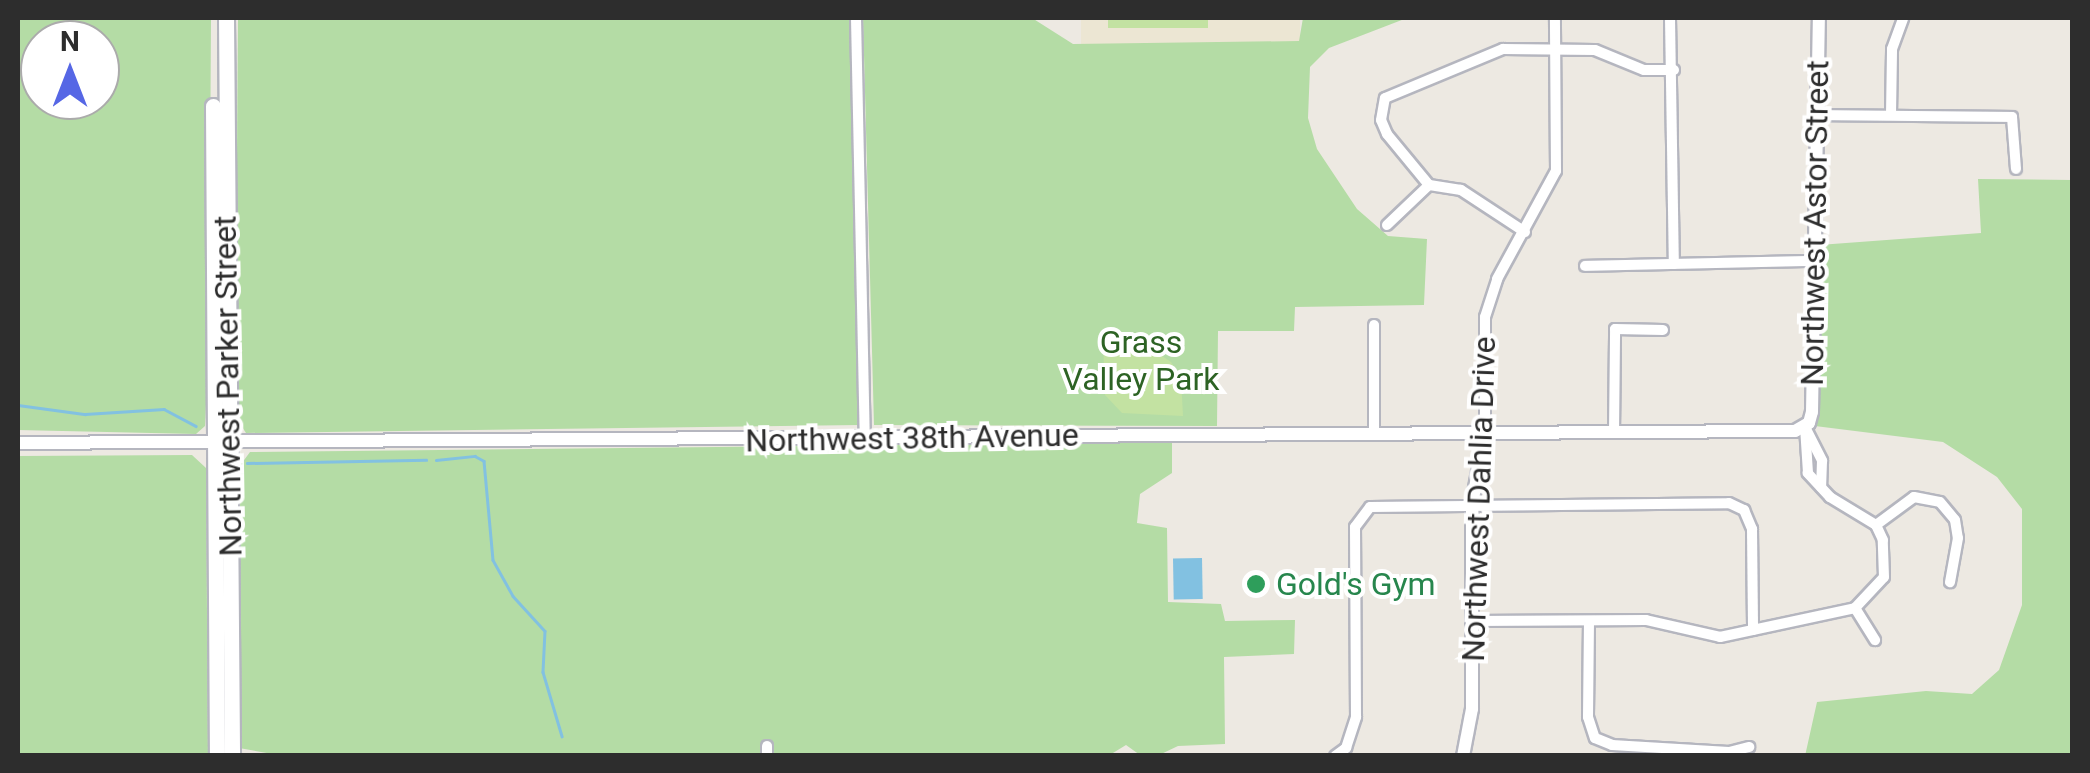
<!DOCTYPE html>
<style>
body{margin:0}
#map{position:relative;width:2090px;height:773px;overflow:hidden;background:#ede9e2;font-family:Roboto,sans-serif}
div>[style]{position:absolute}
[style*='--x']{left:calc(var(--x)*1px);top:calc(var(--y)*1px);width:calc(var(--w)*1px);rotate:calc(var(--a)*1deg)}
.education>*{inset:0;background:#ece6d3;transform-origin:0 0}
.green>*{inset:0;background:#b4dca5}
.pitch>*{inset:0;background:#c3e2a2;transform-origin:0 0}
.water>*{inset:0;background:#82c1e1;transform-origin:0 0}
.stream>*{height:2.5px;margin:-1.25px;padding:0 1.25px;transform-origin:1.25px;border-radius:1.25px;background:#82c1e1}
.roads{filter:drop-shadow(2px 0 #b5b6bf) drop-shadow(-2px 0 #b5b6bf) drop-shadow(0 2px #b5b6bf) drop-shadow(0 -2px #b5b6bf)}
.minor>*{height:10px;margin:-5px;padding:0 5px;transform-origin:5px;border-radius:5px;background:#fff}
.tertiary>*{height:12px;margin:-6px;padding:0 6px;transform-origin:6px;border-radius:6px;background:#fff}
.secondary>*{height:15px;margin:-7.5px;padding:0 7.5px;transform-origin:7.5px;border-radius:7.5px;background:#fff}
.dots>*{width:28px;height:28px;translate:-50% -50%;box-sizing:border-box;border:5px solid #fff;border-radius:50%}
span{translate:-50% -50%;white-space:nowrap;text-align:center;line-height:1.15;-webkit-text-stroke:8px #fff;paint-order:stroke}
.street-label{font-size:32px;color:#2d2d2d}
.park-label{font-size:32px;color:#2d6324}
.leisure-label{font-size:32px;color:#27864d}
.left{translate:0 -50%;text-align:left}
.frame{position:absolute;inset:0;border:20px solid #2d2d2d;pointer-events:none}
.north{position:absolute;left:20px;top:20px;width:100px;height:100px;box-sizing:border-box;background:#fff;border:2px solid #ababab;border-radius:50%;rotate:0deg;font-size:28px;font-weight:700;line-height:40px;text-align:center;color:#2d2d2d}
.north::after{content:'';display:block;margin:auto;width:35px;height:45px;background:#5667e5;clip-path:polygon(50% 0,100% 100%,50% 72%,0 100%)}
</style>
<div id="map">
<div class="education">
<i style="left:1081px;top:18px;width:219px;height:26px"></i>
</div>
<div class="green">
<i style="clip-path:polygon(evenodd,18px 18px,211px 18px,209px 339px,205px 426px,196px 434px,18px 430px,18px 18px,40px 40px,100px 40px,100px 100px,40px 100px,40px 40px)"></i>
<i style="clip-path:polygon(238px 18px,850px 18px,859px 425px,246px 433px,235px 416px)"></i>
<i style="clip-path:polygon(863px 18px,1032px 18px,1073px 44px,1299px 41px,1303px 18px,1407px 18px,1329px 48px,1310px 67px,1308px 118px,1317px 149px,1357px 209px,1388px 236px,1427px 239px,1424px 305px,1295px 307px,1294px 331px,1218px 331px,1217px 426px,874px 425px)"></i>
<i style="clip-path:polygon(1978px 179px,2072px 180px,2072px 755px,1805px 756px,1817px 702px,1926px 691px,1972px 694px,1999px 670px,2022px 605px,2022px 509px,1997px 477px,1943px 442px,1815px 426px,1819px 245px,1981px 233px)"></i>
<i style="clip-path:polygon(1172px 442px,1172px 473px,1140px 494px,1137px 523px,1167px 528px,1168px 602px,1221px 604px,1225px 621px,1295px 620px,1294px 654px,1224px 657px,1225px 744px,1178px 746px,1159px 755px,1140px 755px,1126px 745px,1108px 756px,278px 755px,239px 748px,239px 467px,250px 452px)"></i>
<i style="clip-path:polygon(192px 455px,206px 468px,208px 755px,18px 755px,18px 456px)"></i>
</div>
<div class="pitch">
<i style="left:1108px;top:18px;width:100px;height:10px"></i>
<i style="clip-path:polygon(1122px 339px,1140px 341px,1171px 362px,1181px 378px,1183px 416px,1122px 413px,1105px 395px,1103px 342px)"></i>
</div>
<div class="water">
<i style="left:1202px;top:558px;width:41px;height:29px;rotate:89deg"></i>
</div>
<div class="stream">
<i style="--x:18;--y:405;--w:68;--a:7.7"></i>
<i style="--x:85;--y:414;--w:79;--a:-3.6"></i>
<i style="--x:164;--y:409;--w:36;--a:28"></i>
<i style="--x:436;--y:460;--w:39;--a:-6"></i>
<i style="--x:475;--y:456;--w:10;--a:29"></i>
<i style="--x:484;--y:461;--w:99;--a:84.8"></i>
<i style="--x:493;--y:560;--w:41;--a:60.9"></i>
<i style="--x:513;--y:596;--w:47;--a:47.6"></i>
<i style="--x:545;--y:631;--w:41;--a:92.8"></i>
<i style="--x:543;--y:672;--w:67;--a:73.5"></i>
<i style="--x:247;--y:463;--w:179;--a:-1"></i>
</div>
<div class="roads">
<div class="minor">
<i style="--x:856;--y:18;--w:421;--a:88.8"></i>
<i style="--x:1670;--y:18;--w:246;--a:89.1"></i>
<i style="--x:1815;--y:115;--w:197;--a:0.6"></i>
<i style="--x:2012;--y:117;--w:52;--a:85.6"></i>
<i style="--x:1891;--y:115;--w:66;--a:-89.1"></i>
<i style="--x:1892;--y:49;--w:33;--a:-70"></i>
<i style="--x:1387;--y:225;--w:58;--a:-43.6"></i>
<i style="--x:1525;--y:232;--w:77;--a:-146.7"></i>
<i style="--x:1461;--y:190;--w:32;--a:-171"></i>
<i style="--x:1429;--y:185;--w:66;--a:-129.5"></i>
<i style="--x:1387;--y:134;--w:15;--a:-113"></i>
<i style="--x:1381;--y:120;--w:22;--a:-80"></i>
<i style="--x:1385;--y:98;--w:128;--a:-22.6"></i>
<i style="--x:1503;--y:49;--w:92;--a:0.6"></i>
<i style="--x:1595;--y:50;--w:53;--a:22.2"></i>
<i style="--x:1644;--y:70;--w:30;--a:0"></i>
<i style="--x:1585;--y:266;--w:228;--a:-1.3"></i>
<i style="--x:1374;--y:325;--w:109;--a:90"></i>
<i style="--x:1805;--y:427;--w:38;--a:63"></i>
<i style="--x:1822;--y:461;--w:26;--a:92"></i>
<i style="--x:1614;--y:433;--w:104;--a:-89.4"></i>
<i style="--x:1615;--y:329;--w:48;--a:1.2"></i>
<i style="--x:1485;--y:434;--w:117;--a:-90"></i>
<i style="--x:1485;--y:317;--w:40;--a:-72"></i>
<i style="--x:1497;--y:279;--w:123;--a:-61.4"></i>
<i style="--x:1556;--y:171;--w:153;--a:-90.4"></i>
<i style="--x:1876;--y:525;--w:47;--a:-36.4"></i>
<i style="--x:1914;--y:497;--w:26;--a:11"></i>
<i style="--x:1940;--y:502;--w:23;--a:50"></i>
<i style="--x:1955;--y:520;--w:18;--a:81"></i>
<i style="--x:1958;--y:538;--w:45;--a:100.3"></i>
<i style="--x:1855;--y:608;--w:38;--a:58"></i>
<i style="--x:1474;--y:621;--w:172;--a:-0.3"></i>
<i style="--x:1646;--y:620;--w:76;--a:12.9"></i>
<i style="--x:1720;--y:637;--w:138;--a:-12.1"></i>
<i style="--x:1855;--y:608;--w:42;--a:-46.9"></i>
<i style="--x:1884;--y:577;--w:37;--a:-92"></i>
<i style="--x:1883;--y:540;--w:17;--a:-115"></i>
<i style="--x:1876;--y:525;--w:54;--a:-148.7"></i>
<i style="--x:1830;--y:497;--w:33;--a:-133"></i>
<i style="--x:1808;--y:473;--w:46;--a:-93.7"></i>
<i style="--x:1589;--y:621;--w:96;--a:90.6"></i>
<i style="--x:1588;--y:717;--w:22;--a:72"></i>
<i style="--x:1595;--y:738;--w:18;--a:22"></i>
<i style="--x:1612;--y:745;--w:117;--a:3.4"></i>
<i style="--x:1729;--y:752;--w:21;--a:-14"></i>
<i style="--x:767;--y:746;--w:10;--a:90"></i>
<i style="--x:1335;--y:756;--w:14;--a:-36"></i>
<i style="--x:1346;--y:748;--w:33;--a:-72"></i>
<i style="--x:1356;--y:717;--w:190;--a:-90.3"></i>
<i style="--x:1355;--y:527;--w:25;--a:-53"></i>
<i style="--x:1370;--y:507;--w:359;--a:-0.6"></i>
<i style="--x:1729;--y:503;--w:17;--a:25"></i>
<i style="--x:1744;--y:510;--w:21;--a:67"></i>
<i style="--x:1752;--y:529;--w:101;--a:89.4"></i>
</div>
<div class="tertiary">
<i style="--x:18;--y:443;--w:1777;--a:-0.39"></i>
<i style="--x:1795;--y:431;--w:16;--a:-30"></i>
<i style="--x:1809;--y:423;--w:11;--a:-75"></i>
<i style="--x:1812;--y:412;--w:394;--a:-89"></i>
<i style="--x:1463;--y:756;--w:48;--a:-79.2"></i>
<i style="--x:1472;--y:709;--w:205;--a:-90"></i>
<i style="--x:1472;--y:504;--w:71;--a:-79.5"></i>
</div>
<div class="secondary">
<i style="--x:226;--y:18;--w:738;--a:89.53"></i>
<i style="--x:213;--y:106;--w:650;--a:89.65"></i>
</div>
</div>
<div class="dots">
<i style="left:1256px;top:584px;background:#2e9e5b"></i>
</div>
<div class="street-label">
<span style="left:1815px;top:223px;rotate:-89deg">Northwest Astor Street</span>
<span style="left:228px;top:386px;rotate:-91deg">Northwest Parker Street</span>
<span style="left:912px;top:438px;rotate:-1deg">Northwest 38th Avenue</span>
<span style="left:1479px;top:499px;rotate:-88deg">Northwest Dahlia Drive</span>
</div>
<div class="park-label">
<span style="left:1141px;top:361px">Grass<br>Valley Park</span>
</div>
<div class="leisure-label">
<span class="left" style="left:1276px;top:584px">Gold's Gym</span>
</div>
<div class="frame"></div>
<div class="north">N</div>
</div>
